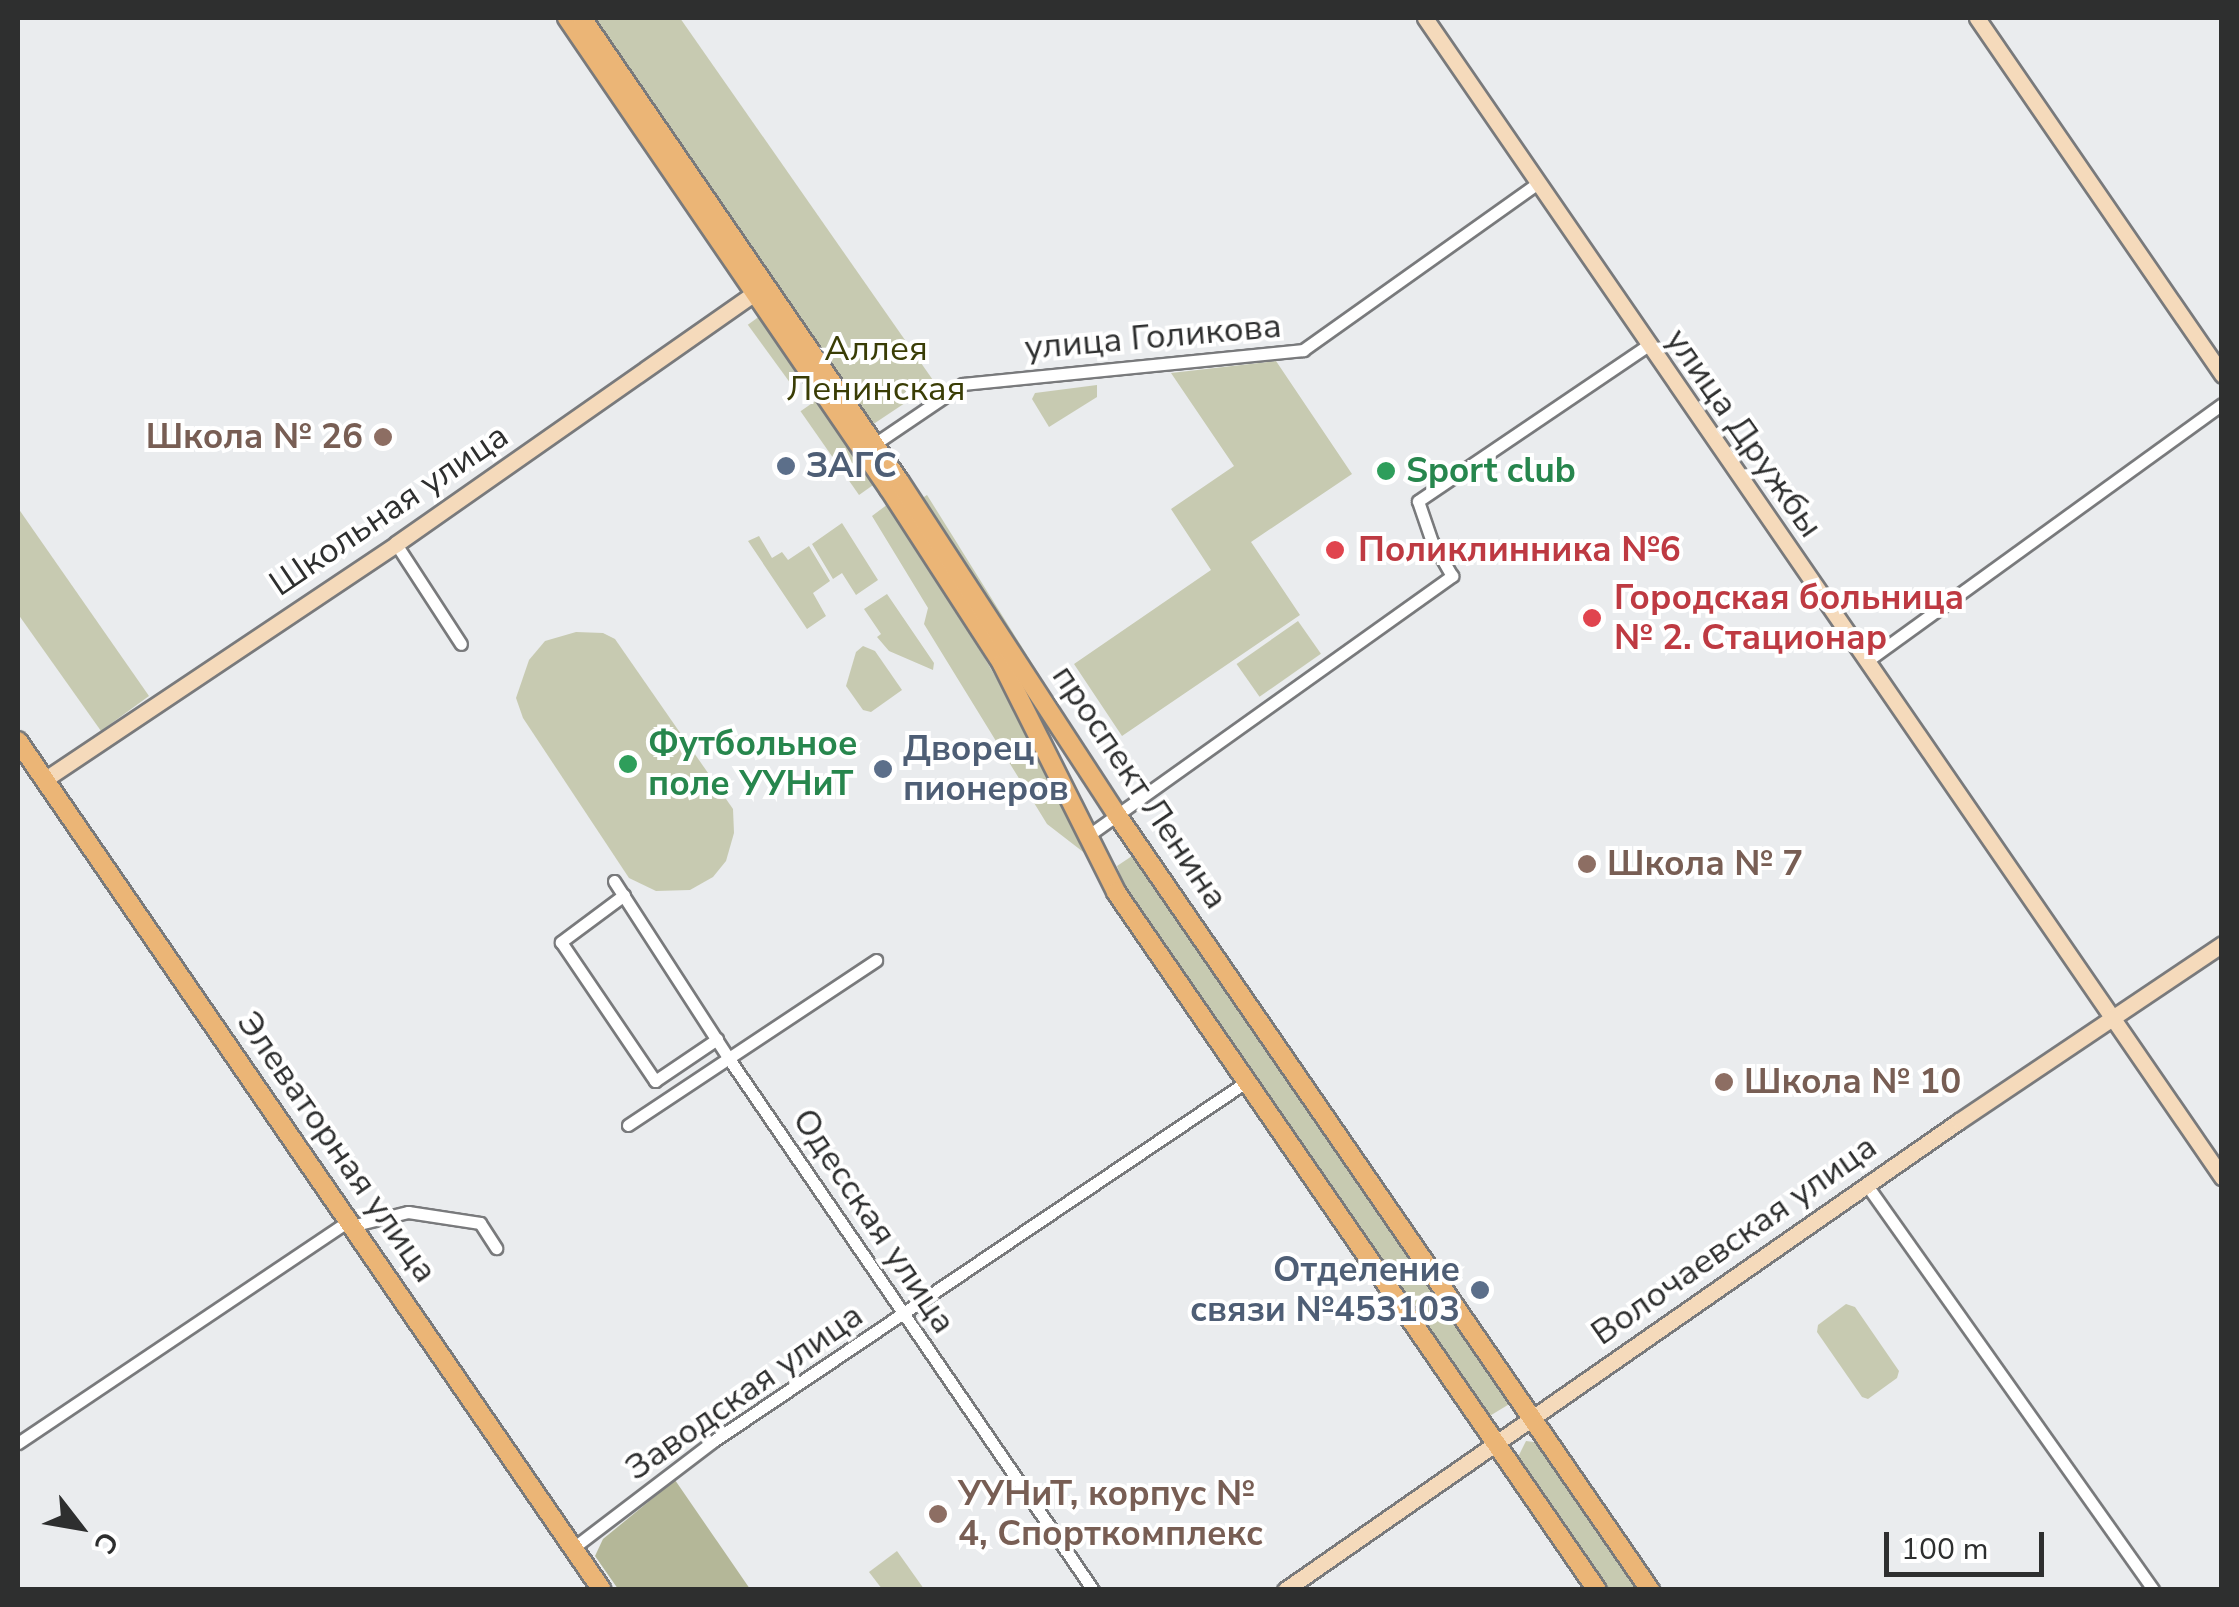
<!DOCTYPE html>
<meta charset="utf-8">
<style>
body{margin:0}
#map{position:relative;width:2239px;height:1607px;overflow:hidden;background:#eaecee;font-family:"Nunito Sans",sans-serif}
div>[style]{position:absolute}
[style*='--x']{left:calc(var(--x)*1px);top:calc(var(--y)*1px);width:calc(var(--w)*1px);rotate:calc(var(--a)*1deg)}
.green>*{inset:0;background:#c7cab1;transform-origin:0 0}
.forest>*{inset:0;background:#b4b798}
.roads{filter:drop-shadow(2px 0 #797a7c) drop-shadow(-2px 0 #797a7c) drop-shadow(0 2px #797a7c) drop-shadow(0 -2px #797a7c)}
.street>*{height:11px;margin:-5.5px;padding:0 5.5px;transform-origin:5.5px;border-radius:5.5px;background:#fff}
.secondary>*{height:15px;margin:-7.5px;padding:0 7.5px;transform-origin:7.5px;border-radius:7.5px;background:#f5dabb}
.primary>*{height:18px;margin:-9px;padding:0 9px;transform-origin:9px;border-radius:9px;background:#ebb576}
.dots>*{width:28px;height:28px;translate:-50% -50%;box-sizing:border-box;border:5px solid #fff;border-radius:50%}
span{translate:-50% -50%;white-space:nowrap;text-align:center;line-height:1.15;-webkit-text-stroke:8px #fff;paint-order:stroke}
.street-label{font-size:35px;color:#2e2f2f}
.park-label{font-size:35px;color:#3a3d05}
.education-label{font-size:35px;color:#785e54;font-weight:700}
.right{translate:-100% -50%;text-align:right}
.left{translate:0 -50%;text-align:left}
.service-label{font-size:35px;color:#4e5e75;font-weight:700}
.leisure-label{font-size:35px;color:#27864d;font-weight:700}
.health-label{font-size:35px;color:#be3a42;font-weight:700}
.frame{position:absolute;inset:0;border:20px solid #2e2f2f;pointer-events:none}
.north{position:absolute;left:30px;top:1477px;width:100px;height:100px;-webkit-text-stroke:8px #fff;paint-order:stroke;rotate:121deg;font-size:28px;font-weight:700;line-height:40px;text-align:center;color:#2e2f2f}
.north::after{content:'';display:block;margin:auto;width:35px;height:45px;background:#2e2f2f;clip-path:polygon(50% 0,100% 100%,50% 72%,0 100%)}
.scale{position:absolute;left:1884px;top:1532px;width:160px;height:45px;box-sizing:border-box;border:5px solid #2e2f2f;border-top:0;padding-left:12px;font-size:30px;line-height:35px;white-space:nowrap;color:#2e2f2f;-webkit-text-stroke:8px #fff;paint-order:stroke}
</style>
<div id="map">
<div class="green">
<i style="clip-path:polygon(589px 18px,680px 18px,935px 383px,866px 429px)"></i>
<i style="left:764px;top:313px;width:74px;height:20px;rotate:54deg"></i>
<i style="clip-path:polygon(1276px 361px,1352px 474px,1251px 542px,1300px 615px,1122px 736px,1074px 664px,1211px 570px,1171px 509px,1234px 466px,1171px 373px)"></i>
<i style="clip-path:polygon(1097px 385px,1097px 397px,1049px 427px,1032px 399px,1035px 393px)"></i>
<i style="left:821px;top:397px;width:102px;height:25px;rotate:55deg"></i>
<i style="left:927px;top:495px;width:296px;height:6px;rotate:58deg"></i>
<i style="clip-path:polygon(892px 501px,1044px 759px,1091px 858px,1047px 824px,924px 624px,928px 608px,872px 516px)"></i>
<i style="clip-path:polygon(18px 508px,149px 696px,101px 731px,18px 614px)"></i>
<i style="clip-path:polygon(842px 523px,878px 580px,856px 595px,842px 573px,833px 579px,812px 544px)"></i>
<i style="clip-path:polygon(759px 536px,772px 558px,782px 552px,788px 560px,809px 546px,830px 581px,813px 593px,826px 616px,807px 629px,748px 541px)"></i>
<i style="clip-path:polygon(887px 594px,934px 663px,933px 670px,889px 651px,877px 637px,881px 634px,864px 609px)"></i>
<i style="left:1298px;top:621px;width:40px;height:75px;rotate:55deg"></i>
<i style="clip-path:polygon(576px 632px,603px 633px,615px 639px,733px 809px,734px 833px,726px 861px,713px 877px,690px 890px,656px 891px,629px 878px,523px 718px,516px 698px,529px 660px,545px 641px)"></i>
<i style="clip-path:polygon(863px 646px,875px 651px,902px 690px,871px 712px,863px 710px,846px 686px,856px 652px)"></i>
<i style="clip-path:polygon(1132px 856px,1145px 864px,1516px 1400px,1488px 1417px,1124px 885px,1117px 866px)"></i>
<i style="clip-path:polygon(1846px 1304px,1855px 1307px,1899px 1371px,1897px 1378px,1868px 1399px,1862px 1397px,1817px 1332px,1818px 1325px)"></i>
<i style="clip-path:polygon(1526px 1441px,1542px 1443px,1641px 1589px,1607px 1589px,1517px 1459px)"></i>
<i style="clip-path:polygon(897px 1551px,924px 1589px,882px 1589px,869px 1572px)"></i>
</div>
<div class="forest">
<i style="clip-path:polygon(675px 1480px,750px 1589px,618px 1589px,595px 1556px,603px 1539px)"></i>
</div>
<div class="roads">
<div class="street">
<i style="--x:870;--y:447;--w:112;--a:-34.1"></i>
<i style="--x:963;--y:384;--w:342;--a:-5.7"></i>
<i style="--x:1303;--y:350;--w:287;--a:-35.4"></i>
<i style="--x:396;--y:544;--w:119;--a:57"></i>
<i style="--x:1867;--y:661;--w:438;--a:-35.9"></i>
<i style="--x:1086;--y:837;--w:450;--a:-35.5"></i>
<i style="--x:1452;--y:576;--w:39;--a:-120"></i>
<i style="--x:1432;--y:542;--w:43;--a:-108.9"></i>
<i style="--x:1418;--y:501;--w:277;--a:-34.1"></i>
<i style="--x:614;--y:881;--w:208;--a:57.1"></i>
<i style="--x:727;--y:1056;--w:647;--a:55.57"></i>
<i style="--x:624;--y:895;--w:79;--a:143.3"></i>
<i style="--x:561;--y:942;--w:168;--a:55.9"></i>
<i style="--x:655;--y:1081;--w:75;--a:-34.1"></i>
<i style="--x:628;--y:1125;--w:298;--a:-33.6"></i>
<i style="--x:1866;--y:1184;--w:497;--a:54.7"></i>
<i style="--x:351;--y:1226;--w:59;--a:-13.8"></i>
<i style="--x:408;--y:1212;--w:73;--a:8.7"></i>
<i style="--x:480;--y:1223;--w:30;--a:57"></i>
<i style="--x:18;--y:1443;--w:398;--a:-33.9"></i>
<i style="--x:573;--y:1548;--w:175;--a:-37.3"></i>
<i style="--x:712;--y:1442;--w:644;--a:-33.99"></i>
</div>
<div class="secondary">
<i style="--x:1425;--y:18;--w:1407;--a:55.49"></i>
<i style="--x:1977;--y:18;--w:433;--a:55.5"></i>
<i style="--x:44;--y:780;--w:424;--a:-33.8"></i>
<i style="--x:396;--y:544;--w:447;--a:-35"></i>
<i style="--x:1285;--y:1590;--w:821;--a:-34.83"></i>
<i style="--x:1959;--y:1121;--w:317;--a:-33.9"></i>
</div>
<div class="primary">
<i style="--x:567;--y:18;--w:571;--a:55.64"></i>
<i style="--x:889;--y:489;--w:208;--a:57.1"></i>
<i style="--x:1002;--y:664;--w:255;--a:63.4"></i>
<i style="--x:1116;--y:892;--w:848;--a:55.43"></i>
<i style="--x:582;--y:18;--w:563;--a:55.58"></i>
<i style="--x:900;--y:482;--w:397;--a:56.9"></i>
<i style="--x:1117;--y:815;--w:941;--a:55.48"></i>
<i style="--x:18;--y:741;--w:1030;--a:55.48"></i>
</div>
</div>
<div class="dots">
<i style="left:383px;top:437px;background:#8d6e63"></i>
<i style="left:786px;top:466px;background:#5c6f8a"></i>
<i style="left:1386px;top:471px;background:#2e9e5b"></i>
<i style="left:1335px;top:550px;background:#e0444e"></i>
<i style="left:1592px;top:618px;background:#e0444e"></i>
<i style="left:628px;top:764px;background:#2e9e5b"></i>
<i style="left:883px;top:769px;background:#5c6f8a"></i>
<i style="left:1587px;top:864px;background:#8d6e63"></i>
<i style="left:1724px;top:1082px;background:#8d6e63"></i>
<i style="left:1480px;top:1290px;background:#5c6f8a"></i>
<i style="left:938px;top:1514px;background:#8d6e63"></i>
</div>
<div class="street-label">
<span style="left:1153px;top:337px;rotate:-5deg">улица Голикова</span>
<span style="left:1744px;top:433px;rotate:55deg">улица Дружбы</span>
<span style="left:389px;top:510px;rotate:-34deg">Школьная улица</span>
<span style="left:1140px;top:787px;rotate:56deg">проспект Ленина</span>
<span style="left:337px;top:1147px;rotate:55deg">Элеваторная улица</span>
<span style="left:874px;top:1221px;rotate:56deg">Одесская улица</span>
<span style="left:1734px;top:1240px;rotate:-35deg">Волочаевская улица</span>
<span style="left:744px;top:1392px;rotate:-35deg">Заводская улица</span>
</div>
<div class="park-label">
<span style="left:876px;top:369px">Аллея<br>Ленинская</span>
</div>
<div class="education-label">
<span class="right" style="left:363px;top:437px">Школа № 26</span>
<span class="left" style="left:1607px;top:864px">Школа № 7</span>
<span class="left" style="left:1744px;top:1082px">Школа № 10</span>
<span class="left" style="left:958px;top:1514px">УУНиТ, корпус №<br>4, Спорткомплекс</span>
</div>
<div class="service-label">
<span class="left" style="left:806px;top:466px">ЗАГС</span>
<span class="left" style="left:903px;top:769px">Дворец<br>пионеров</span>
<span class="right" style="left:1460px;top:1290px">Отделение<br>связи №453103</span>
</div>
<div class="leisure-label">
<span class="left" style="left:1406px;top:471px">Sport club</span>
<span class="left" style="left:648px;top:764px">Футбольное<br>поле УУНиТ</span>
</div>
<div class="health-label">
<span class="left" style="left:1358px;top:550px">Поликлинника №6</span>
<span class="left" style="left:1614px;top:618px">Городская больница<br>№ 2. Стационар</span>
</div>
<div class="frame"></div>
<div class="north">С</div>
<div class="scale">100 m</div>
</div>
